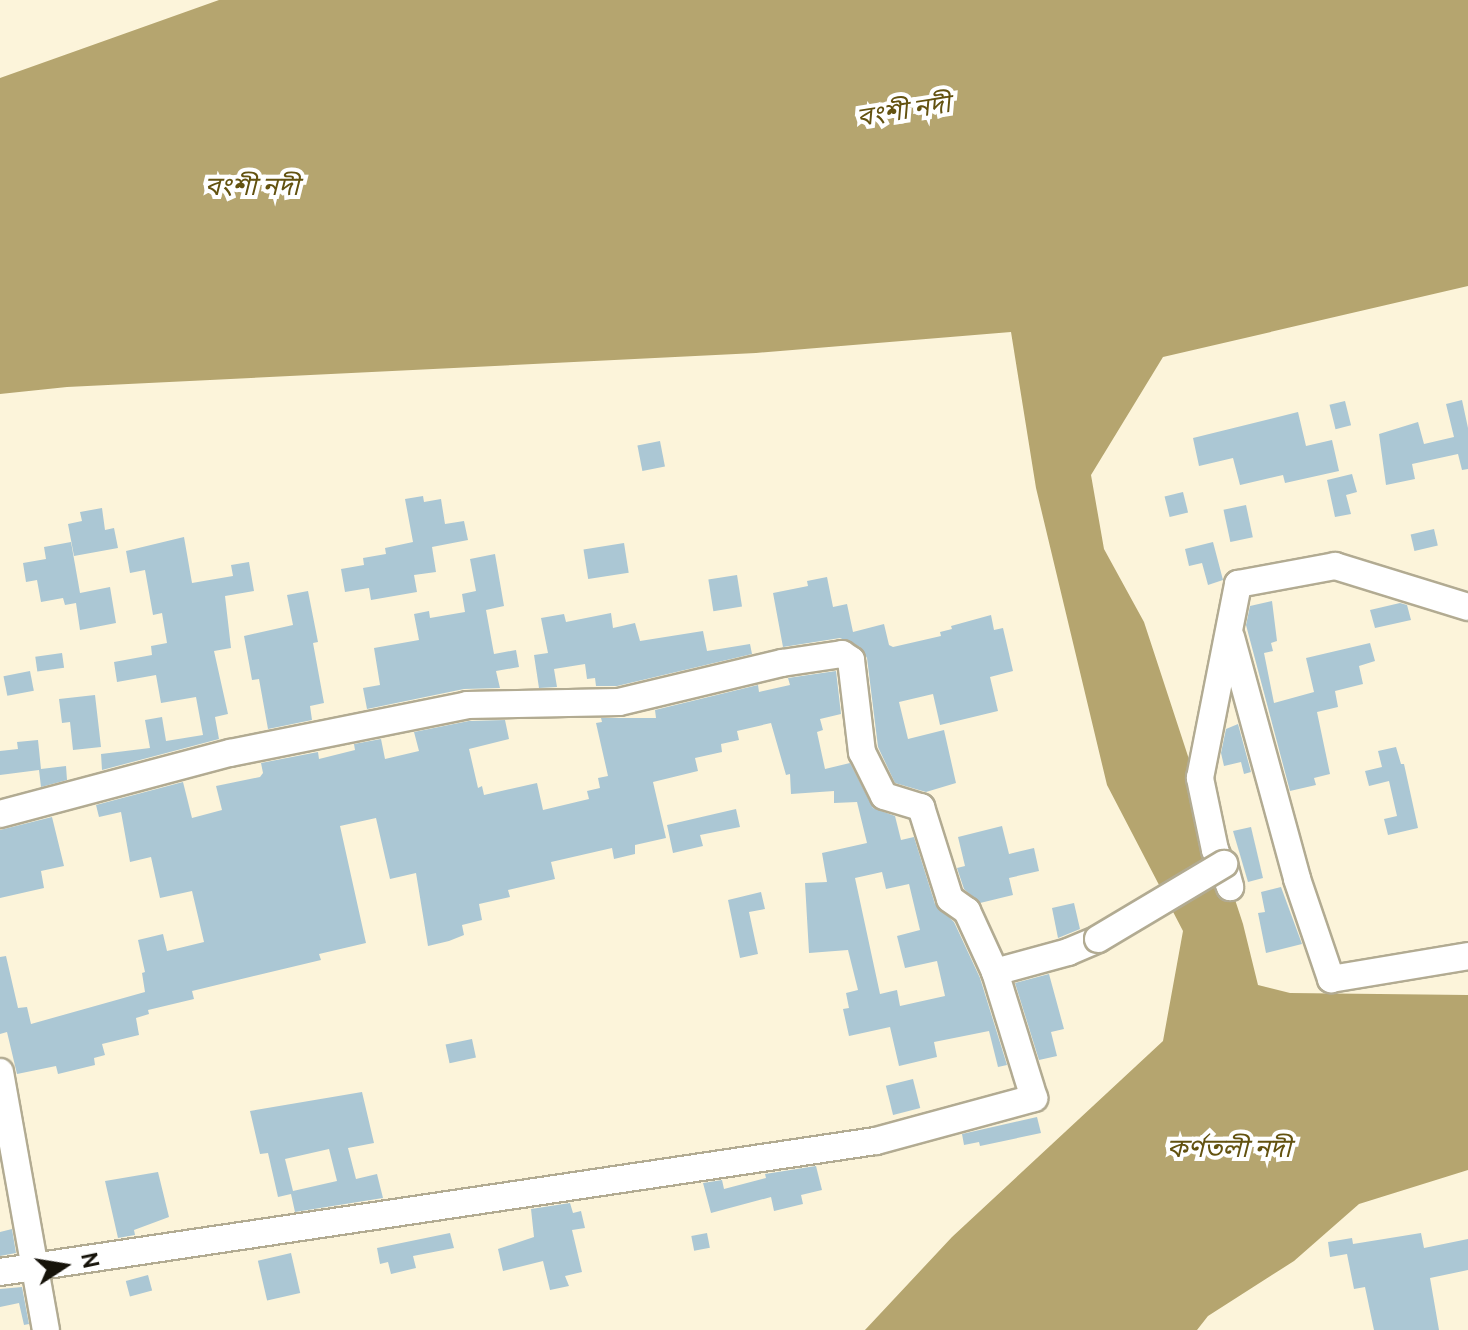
<!DOCTYPE html>
<meta charset="utf-8">
<style>
body{margin:0}
#map{position:relative;width:1468px;height:1330px;overflow:hidden;background:#fcf4da;font-family:Overpass,"Noto Sans Bengali",sans-serif}
div>[style]{position:absolute}
[style*='--x']{left:calc(var(--x)*1px);top:calc(var(--y)*1px);width:calc(var(--w)*1px);rotate:calc(var(--a)*1deg)}
.water>*{inset:0;background:#b5a56f}
.building>*{inset:0;background:#abc7d4;transform-origin:0 0}
.roads{filter:drop-shadow(2px 0 #b2ab92) drop-shadow(-2px 0 #b2ab92) drop-shadow(0 2px #b2ab92) drop-shadow(0 -2px #b2ab92)}
.minor>*{height:26px;margin:-13px;padding:0 13px;transform-origin:13px;border-radius:13px;background:#fff}
.bridges{filter:drop-shadow(2px 0 #b2ab92) drop-shadow(-2px 0 #b2ab92) drop-shadow(0 2px #b2ab92) drop-shadow(0 -2px #b2ab92)}
.minor-bridge>*{height:26px;margin:-13px;padding:0 13px;transform-origin:13px;border-radius:13px;background:#fff}
span{translate:-50% -50%;white-space:nowrap;text-align:center;line-height:1.15;-webkit-text-stroke:8px #fff;paint-order:stroke}
.water-label{font-size:26px;color:#635210;font-style:italic}
.north{position:absolute;left:24px;top:1226px;width:80px;height:80px;-webkit-text-stroke:6px #fff;paint-order:stroke;rotate:78deg;font-size:22px;font-weight:700;line-height:32px;text-align:center;color:#16130a}
.north::after{content:'';display:block;margin:auto;width:28px;height:36px;background:#16130a;clip-path:polygon(50% 0,100% 100%,50% 72%,0 100%)}
</style>
<div id="map">
<div class="water">
<i style="clip-path:polygon(219px 0,1468px 0,1468px 286px,1163px 357px,1091px 475px,1104px 549px,1144px 622px,1243px 924px,1258px 985px,1290px 993px,1468px 995px,1468px 1170px,1359px 1204px,1294px 1261px,1208px 1316px,1197px 1330px,865px 1330px,952px 1237px,1163px 1041px,1183px 931px,1107px 785px,1036px 488px,1011px 332px,756px 353px,67px 387px,0 394px,0 78px)"></i>
</div>
<div class="building">
<i style="clip-path:polygon(1462px 400px,1468px 428px,1468px 469px,1462px 470px,1458px 454px,1412px 464px,1415px 479px,1386px 485px,1379px 434px,1418px 422px,1424px 444px,1454px 437px,1446px 404px)"></i>
<i style="left:1345px;top:401px;width:25px;height:16px;rotate:76deg"></i>
<i style="clip-path:polygon(1298px 412px,1306px 446px,1332px 440px,1339px 471px,1285px 483px,1283px 475px,1240px 485px,1233px 458px,1199px 466px,1193px 438px)"></i>
<i style="left:660px;top:441px;width:26px;height:23px;rotate:79deg"></i>
<i style="clip-path:polygon(1352px 474px,1357px 492px,1346px 495px,1351px 514px,1335px 517px,1327px 480px)"></i>
<i style="left:1183px;top:492px;width:21px;height:19px;rotate:76deg"></i>
<i style="clip-path:polygon(423px 496px,424px 502px,441px 499px,445px 524px,464px 521px,468px 540px,432px 547px,436px 572px,414px 575px,417px 592px,371px 600px,369px 588px,345px 592px,341px 569px,364px 565px,363px 558px,386px 554px,385px 548px,413px 542px,405px 499px)"></i>
<i style="left:1246px;top:505px;width:33px;height:23px;rotate:78deg"></i>
<i style="clip-path:polygon(102px 508px,105px 530px,114px 528px,118px 548px,74px 556px,68px 524px,82px 521px,80px 512px)"></i>
<i style="left:1434px;top:529px;width:17px;height:24px;rotate:77deg"></i>
<i style="clip-path:polygon(184px 537px,192px 583px,233px 576px,231px 565px,249px 562px,254px 591px,225px 596px,231px 648px,214px 651px,228px 714px,215px 717px,219px 739px,102px 770px,101px 754px,150px 748px,145px 720px,162px 717px,166px 741px,203px 735px,196px 697px,161px 703px,156px 675px,117px 682px,114px 662px,152px 655px,151px 646px,167px 643px,162px 613px,153px 615px,145px 570px,130px 573px,126px 551px)"></i>
<i style="clip-path:polygon(71px 542px,80px 593px,110px 587px,116px 623px,80px 630px,76px 603px,65px 605px,63px 598px,41px 602px,37px 580px,26px 582px,23px 563px,46px 559px,44px 547px)"></i>
<i style="clip-path:polygon(1213px 542px,1223px 580px,1208px 585px,1202px 563px,1189px 566px,1185px 549px)"></i>
<i style="left:624px;top:543px;width:30px;height:41px;rotate:81deg"></i>
<i style="clip-path:polygon(495px 554px,504px 606px,486px 610px,494px 654px,516px 650px,519px 667px,496px 671px,500px 688px,464px 689px,367px 709px,363px 688px,380px 685px,374px 648px,419px 640px,414px 614px,429px 611px,430px 618px,465px 612px,462px 594px,476px 591px,470px 559px)"></i>
<i style="left:737px;top:575px;width:32px;height:29px;rotate:81deg"></i>
<i style="clip-path:polygon(827px 577px,833px 607px,847px 604px,853px 632px,884px 624px,889px 645px,893px 647px,941px 636px,940px 632px,952px 629px,951px 626px,991px 615px,994px 630px,1003px 628px,1013px 671px,990px 677px,998px 711px,940px 725px,933px 694px,899px 702px,908px 739px,944px 730px,956px 783px,926px 792px,895px 783px,878px 747px,867px 658px,860px 647px,840px 638px,783px 647px,773px 593px,808px 586px,807px 581px)"></i>
<i style="clip-path:polygon(308px 591px,318px 642px,313px 643px,324px 703px,310px 706px,312px 720px,268px 729px,259px 679px,252px 680px,244px 636px,293px 625px,287px 595px)"></i>
<i style="clip-path:polygon(1272px 601px,1277px 641px,1271px 643px,1273px 651px,1264px 653px,1274px 703px,1314px 692px,1306px 658px,1370px 643px,1375px 661px,1359px 666px,1363px 684px,1335px 691px,1338px 707px,1317px 712px,1330px 774px,1314px 778px,1316px 785px,1290px 791px,1246px 625px,1250px 606px)"></i>
<i style="clip-path:polygon(1400px 603px,1407px 605px,1411px 620px,1375px 628px,1370px 610px)"></i>
<i style="clip-path:polygon(611px 613px,613px 628px,635px 623px,640px 641px,703px 631px,707px 651px,750px 644px,752px 654px,617px 686px,596px 686px,595px 678px,587px 679px,585px 664px,554px 669px,557px 687px,539px 688px,534px 655px,548px 653px,541px 618px,564px 614px,566px 622px)"></i>
<i style="left:62px;top:653px;width:15px;height:27px;rotate:82deg"></i>
<i style="left:30px;top:671px;width:20px;height:27px;rotate:79deg"></i>
<i style="clip-path:polygon(evenodd,836px 671px,841px 714px,820px 719px,823px 730px,817px 732px,825px 769px,850px 763px,873px 808px,895px 816px,901px 840px,914px 837px,935px 904px,954px 922px,980px 978px,1007px 1065px,998px 1067px,989px 1031px,934px 1042px,937px 1057px,899px 1066px,890px 1027px,849px 1036px,843px 1009px,849px 1008px,846px 993px,858px 990px,848px 950px,809px 953px,805px 883px,827px 882px,822px 853px,867px 843px,857px 802px,834px 803px,834px 791px,791px 794px,790px 774px,786px 775px,771px 723px,737px 731px,739px 740px,721px 744px,722px 752px,695px 758px,698px 771px,653px 782px,666px 838px,635px 845px,635px 854px,614px 859px,612px 848px,551px 862px,555px 879px,508px 890px,510px 897px,479px 904px,482px 920px,462px 925px,464px 935px,449px 941px,428px 946px,416px 873px,390px 879px,376px 818px,340px 826px,366px 943px,319px 954px,321px 960px,192px 991px,194px 999px,148px 1010px,149px 1014px,136px 1018px,139px 1035px,102px 1044px,105px 1055px,94px 1058px,95px 1065px,58px 1074px,56px 1066px,17px 1074px,7px 1032px,0 1034px,0 957px,6px 956px,18px 1008px,27px 1007px,31px 1024px,145px 992px,142px 973px,145px 972px,138px 940px,163px 934px,167px 951px,204px 942px,192px 891px,160px 898px,151px 857px,130px 862px,121px 812px,99px 817px,96px 805px,183px 782px,192px 818px,222px 810px,216px 786px,260px 777px,263px 773px,261px 763px,318px 752px,319px 759px,355px 750px,354px 744px,381px 739px,385px 759px,419px 751px,414px 732px,469px 721px,505px 720px,509px 739px,469px 749px,478px 788px,482px 786px,484px 795px,537px 783px,543px 810px,589px 799px,587px 791px,600px 788px,598px 778px,608px 776px,596px 723px,602px 722px,601px 718px,656px 718px,655px 710px,758px 685px,759px 692px,790px 685px,788px 678px,836px 671px,882px 872px,886px 889px,909px 884px,920px 930px,897px 936px,905px 968px,937px 961px,945px 996px,900px 1006px,897px 990px,880px 994px,855px 878px,882px 872px)"></i>
<i style="clip-path:polygon(95px 695px,101px 747px,73px 750px,70px 722px,62px 723px,59px 699px)"></i>
<i style="clip-path:polygon(1238px 724px,1251px 772px,1244px 774px,1241px 762px,1224px 766px,1221px 753px,1226px 729px)"></i>
<i style="clip-path:polygon(38px 740px,41px 769px,66px 766px,67px 780px,41px 787px,39px 770px,0 775px,0 751px,18px 749px,17px 742px)"></i>
<i style="clip-path:polygon(1396px 747px,1401px 764px,1404px 764px,1418px 828px,1388px 835px,1384px 819px,1397px 816px,1389px 781px,1369px 786px,1365px 771px,1382px 767px,1378px 751px)"></i>
<i style="clip-path:polygon(736px 809px,740px 827px,700px 835px,703px 846px,673px 853px,667px 825px)"></i>
<i style="clip-path:polygon(52px 817px,64px 866px,41px 871px,44px 888px,0 898px,0 830px)"></i>
<i style="clip-path:polygon(1002px 826px,1009px 854px,1034px 848px,1039px 871px,1009px 878px,1013px 895px,980px 903px,964px 889px,957px 868px,965px 866px,958px 837px)"></i>
<i style="clip-path:polygon(1251px 827px,1263px 878px,1248px 882px,1233px 831px)"></i>
<i style="clip-path:polygon(1281px 887px,1302px 944px,1266px 953px,1258px 913px,1265px 912px,1261px 892px)"></i>
<i style="clip-path:polygon(761px 892px,765px 909px,749px 912px,758px 954px,740px 958px,728px 900px)"></i>
<i style="clip-path:polygon(1074px 903px,1080px 929px,1058px 938px,1052px 908px)"></i>
<i style="clip-path:polygon(1049px 974px,1064px 1029px,1051px 1032px,1057px 1056px,1039px 1060px,1015px 983px)"></i>
<i style="left:472px;top:1039px;width:19px;height:27px;rotate:78deg"></i>
<i style="left:913px;top:1079px;width:30px;height:28px;rotate:76deg"></i>
<i style="clip-path:polygon(evenodd,362px 1092px,374px 1143px,348px 1148px,356px 1179px,377px 1174px,383px 1198px,295px 1212px,291px 1194px,278px 1197px,268px 1153px,260px 1154px,250px 1111px,362px 1092px,329px 1149px,337px 1181px,293px 1191px,285px 1159px,329px 1149px)"></i>
<i style="clip-path:polygon(1037px 1117px,1041px 1133px,980px 1146px,979px 1142px,964px 1145px,962px 1134px)"></i>
<i style="clip-path:polygon(816px 1166px,822px 1190px,801px 1195px,803px 1204px,774px 1211px,771px 1197px,711px 1213px,703px 1183px,722px 1180px,724px 1189px,766px 1178px,765px 1174px)"></i>
<i style="clip-path:polygon(158px 1172px,169px 1217px,134px 1230px,135px 1235px,118px 1238px,105px 1181px)"></i>
<i style="clip-path:polygon(570px 1203px,573px 1213px,581px 1211px,585px 1228px,572px 1230px,582px 1272px,565px 1276px,569px 1286px,550px 1290px,543px 1261px,503px 1271px,498px 1249px,534px 1237px,531px 1209px)"></i>
<i style="clip-path:polygon(12px 1229px,16px 1253px,0 1256px,0 1232px)"></i>
<i style="clip-path:polygon(450px 1233px,454px 1248px,413px 1256px,416px 1268px,391px 1274px,388px 1262px,380px 1264px,377px 1248px)"></i>
<i style="left:707px;top:1233px;width:15px;height:16px;rotate:79deg"></i>
<i style="clip-path:polygon(1421px 1233px,1424px 1248px,1468px 1239px,1468px 1270px,1430px 1278px,1439px 1330px,1374px 1330px,1365px 1287px,1354px 1289px,1347px 1254px,1330px 1257px,1328px 1242px,1352px 1238px,1353px 1244px)"></i>
<i style="left:291px;top:1253px;width:41px;height:34px;rotate:77deg"></i>
<i style="left:148px;top:1275px;width:16px;height:23px;rotate:75deg"></i>
<i style="clip-path:polygon(22px 1287px,29px 1324px,24px 1325px,19px 1303px,0 1307px,0 1289px)"></i>
</div>
<div class="roads">
<div class="minor">
<i style="--x:1231;--y:637;--w:251;--a:74.7"></i>
<i style="--x:1297;--y:879;--w:106;--a:71.2"></i>
<i style="--x:1331;--y:979;--w:139;--a:-9.5"></i>
<i style="--x:0;--y:814;--w:238;--a:-14.9"></i>
<i style="--x:230;--y:753;--w:242;--a:-11.4"></i>
<i style="--x:467;--y:705;--w:152;--a:-1.1"></i>
<i style="--x:619;--y:702;--w:168;--a:-13.5"></i>
<i style="--x:782;--y:663;--w:61;--a:-8.5"></i>
<i style="--x:842;--y:654;--w:11;--a:34"></i>
<i style="--x:851;--y:660;--w:93;--a:83.2"></i>
<i style="--x:862;--y:752;--w:49;--a:63.4"></i>
<i style="--x:884;--y:796;--w:39;--a:17"></i>
<i style="--x:921;--y:807;--w:96;--a:72.5"></i>
<i style="--x:950;--y:899;--w:21;--a:35"></i>
<i style="--x:967;--y:911;--w:67;--a:65.3"></i>
<i style="--x:995;--y:972;--w:76;--a:-15.3"></i>
<i style="--x:1068;--y:952;--w:33;--a:-23"></i>
<i style="--x:1224;--y:864;--w:24;--a:75"></i>
<i style="--x:1230;--y:887;--w:40;--a:-112"></i>
<i style="--x:1215;--y:850;--w:74;--a:-101.8"></i>
<i style="--x:1200;--y:778;--w:198;--a:-78.9"></i>
<i style="--x:1238;--y:584;--w:99;--a:-10.5"></i>
<i style="--x:1335;--y:566;--w:139;--a:17.1"></i>
<i style="--x:0;--y:1072;--w:262;--a:79.9"></i>
<i style="--x:0;--y:1272;--w:886;--a:-8.51"></i>
<i style="--x:876;--y:1141;--w:164;--a:-15.2"></i>
<i style="--x:1034;--y:1098;--w:132;--a:-107.2"></i>
</div>
</div>
<div class="bridges">
<div class="minor-bridge">
<i style="--x:1098;--y:939;--w:147;--a:-30.8"></i>
</div>
</div>
<div class="water-label">
<span style="left:904px;top:113px;rotate:-9deg">বংশী নদী</span>
<span style="left:252px;top:189px">বংশী নদী</span>
<span style="left:1229px;top:1151px">কর্ণতলী নদী</span>
</div>
<div class="north">N</div>
</div>
